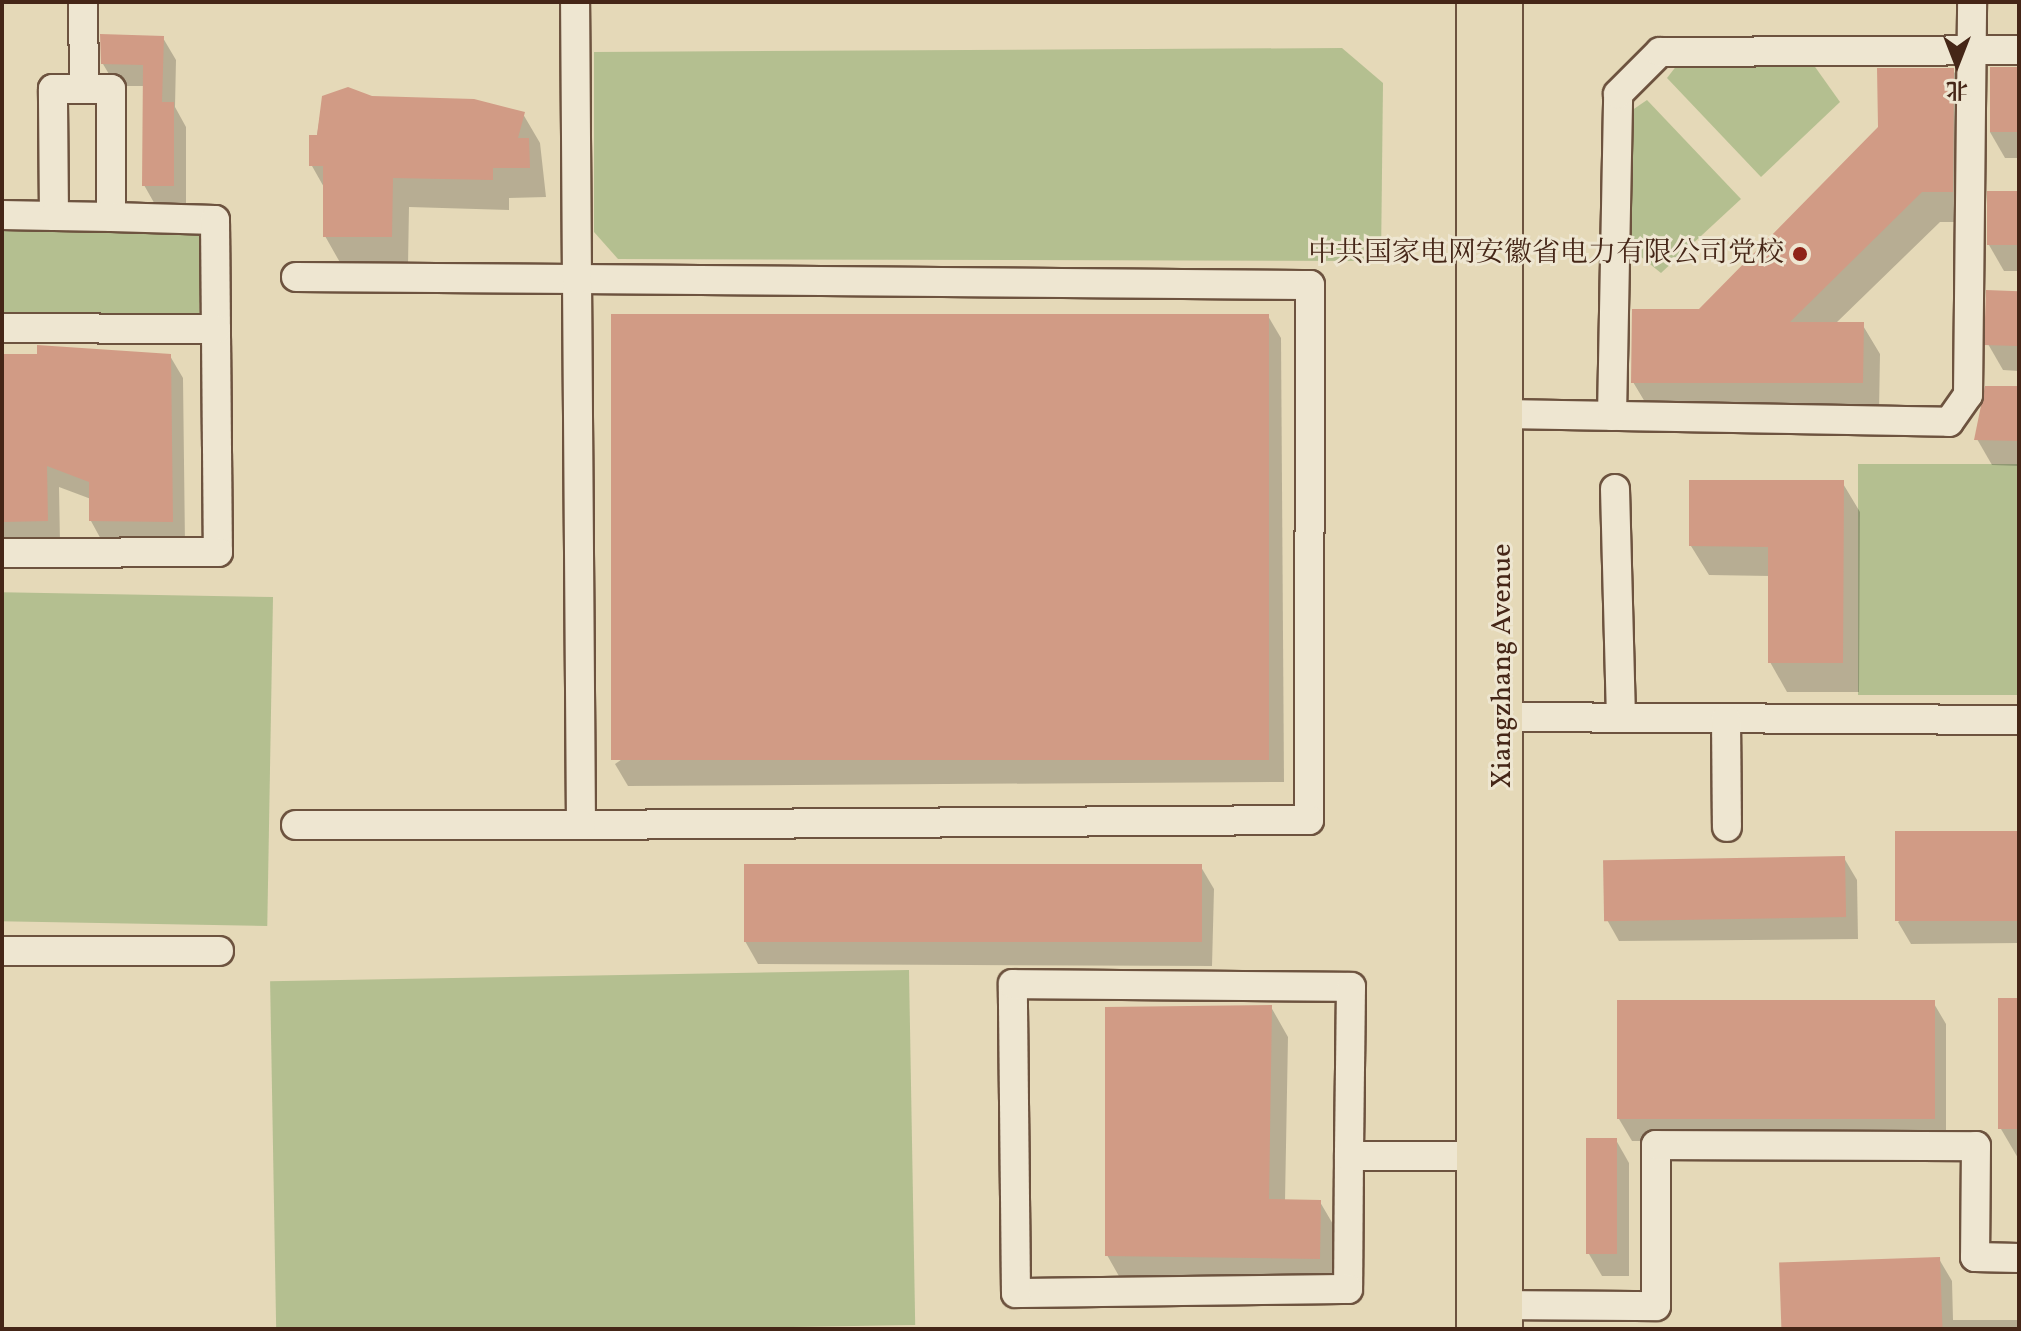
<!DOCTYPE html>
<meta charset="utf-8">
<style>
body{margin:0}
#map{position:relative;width:2021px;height:1331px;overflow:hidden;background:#e5d9b8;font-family:Vollkorn,"Noto Serif SC",serif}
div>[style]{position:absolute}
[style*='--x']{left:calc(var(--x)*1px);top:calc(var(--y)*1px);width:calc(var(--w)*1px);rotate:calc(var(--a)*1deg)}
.green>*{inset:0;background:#b4bf90;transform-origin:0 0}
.shadow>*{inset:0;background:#0003}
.building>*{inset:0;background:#d19b85;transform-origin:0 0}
.roads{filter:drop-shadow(2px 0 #6d533f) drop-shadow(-2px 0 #6d533f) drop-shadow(0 2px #6d533f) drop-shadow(0 -2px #6d533f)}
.minor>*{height:28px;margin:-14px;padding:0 14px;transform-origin:14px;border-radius:14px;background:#eee6d1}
.major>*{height:34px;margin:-17px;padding:0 17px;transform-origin:17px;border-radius:17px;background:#e5d9b8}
.dots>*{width:22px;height:22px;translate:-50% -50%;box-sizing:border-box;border:4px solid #eee6d1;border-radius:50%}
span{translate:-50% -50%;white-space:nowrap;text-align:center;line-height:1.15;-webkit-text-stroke:6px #eee6d1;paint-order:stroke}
.poi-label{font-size:28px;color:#452617}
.right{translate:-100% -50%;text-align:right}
.street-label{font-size:28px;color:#452617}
.frame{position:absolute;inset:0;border:4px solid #452617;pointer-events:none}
.north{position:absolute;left:1917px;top:24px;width:80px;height:80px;-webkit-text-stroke:6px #eee6d1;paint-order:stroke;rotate:180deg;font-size:22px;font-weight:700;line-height:32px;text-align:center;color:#452617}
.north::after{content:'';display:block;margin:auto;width:28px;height:36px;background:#452617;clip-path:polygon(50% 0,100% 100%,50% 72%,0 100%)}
</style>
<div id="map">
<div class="green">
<i style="clip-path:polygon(1342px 48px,1383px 83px,1381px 261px,618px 259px,594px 232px,594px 52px)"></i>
<i style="clip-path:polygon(1681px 60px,1813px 64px,1840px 102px,1761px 177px,1667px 78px)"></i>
<i style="clip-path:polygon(1647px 100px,1741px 199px,1661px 273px,1625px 244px,1628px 113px)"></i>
<i style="left:2px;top:224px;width:199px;height:94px;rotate:1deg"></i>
<i style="left:1858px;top:464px;width:161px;height:231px"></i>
<i style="left:273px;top:597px;width:329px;height:271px;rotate:91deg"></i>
<i style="left:909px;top:970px;width:355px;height:639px;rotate:89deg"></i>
</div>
<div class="shadow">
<i style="clip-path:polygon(163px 38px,176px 60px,175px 107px,186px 127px,186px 208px,157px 208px,144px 185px,144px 86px,116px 86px,103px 64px)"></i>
<i style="clip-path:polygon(2019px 69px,2019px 158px,2005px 158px,1990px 132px)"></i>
<i style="clip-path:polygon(1953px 70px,1970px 99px,1969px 222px,1940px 222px,1835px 324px,1862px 324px,1880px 354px,1879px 412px,1651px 412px,1633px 382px)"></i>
<i style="clip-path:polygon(323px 98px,523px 114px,540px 143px,546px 197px,509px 198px,509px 210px,409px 207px,408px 266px,342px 266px,325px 236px,325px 189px,312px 166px)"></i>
<i style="clip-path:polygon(2px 105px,3px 206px,2px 206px)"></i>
<i style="clip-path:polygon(2019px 193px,2019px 271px,2004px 271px,1989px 245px)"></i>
<i style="clip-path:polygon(2019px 293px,2019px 371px,2003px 370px,1988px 344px)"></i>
<i style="clip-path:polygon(1268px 316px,1281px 338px,1284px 782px,628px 786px,615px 764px)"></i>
<i style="clip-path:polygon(2px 356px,170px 356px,183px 378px,185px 544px,103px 543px,91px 521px,91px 499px,59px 487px,60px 543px,2px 545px)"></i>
<i style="clip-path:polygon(2019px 388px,2019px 466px,1992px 465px,1977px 439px)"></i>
<i style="clip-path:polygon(1842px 482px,1860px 512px,1859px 692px,1787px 692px,1770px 662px,1770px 576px,1709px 575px,1691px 546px)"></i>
<i style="clip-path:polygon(2019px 833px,2019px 943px,1911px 944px,1898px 922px)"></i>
<i style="clip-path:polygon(1844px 858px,1857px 880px,1858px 939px,1619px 941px,1606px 918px)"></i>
<i style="clip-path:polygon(1201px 867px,1214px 889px,1212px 966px,758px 964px,745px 941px)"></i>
<i style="clip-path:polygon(2019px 1000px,2019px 1158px,2018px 1158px,2001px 1129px)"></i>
<i style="clip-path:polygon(1933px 1002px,1946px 1024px,1946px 1141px,1632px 1141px,1619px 1119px)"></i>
<i style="clip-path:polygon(1271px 1007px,1288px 1037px,1285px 1201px,1320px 1202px,1337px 1231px,1336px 1288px,1124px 1285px,1107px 1255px)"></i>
<i style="clip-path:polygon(1616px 1140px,1629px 1163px,1629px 1276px,1602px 1276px,1589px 1254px)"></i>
<i style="clip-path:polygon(1939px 1259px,1952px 1281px,1953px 1320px,2019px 1320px,2019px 1329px,1782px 1329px)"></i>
</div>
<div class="building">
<i style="clip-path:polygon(100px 34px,164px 36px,162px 102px,174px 102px,174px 186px,142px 186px,143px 65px,101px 64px)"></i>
<i style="left:1990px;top:67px;width:29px;height:65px"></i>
<i style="clip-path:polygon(1877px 68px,1954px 68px,1953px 192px,1922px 192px,1790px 322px,1864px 322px,1863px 383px,1631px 383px,1632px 309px,1699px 309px,1878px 127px)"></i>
<i style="clip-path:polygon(348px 87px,372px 96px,474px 99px,525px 112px,518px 138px,529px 138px,530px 168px,493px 168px,493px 180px,393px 178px,392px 237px,323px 237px,323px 166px,309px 166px,309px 135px,317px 135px,322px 96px)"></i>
<i style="left:1987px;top:191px;width:32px;height:54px"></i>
<i style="left:1986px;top:290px;width:33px;height:55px;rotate:2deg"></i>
<i style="left:1269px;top:314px;width:446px;height:658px;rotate:90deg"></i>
<i style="clip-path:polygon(37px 345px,171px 354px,173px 522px,89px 521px,89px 482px,47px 466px,48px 521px,2px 522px,2px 354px,37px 354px)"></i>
<i style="clip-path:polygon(1985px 386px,2019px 386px,2019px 441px,1974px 440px)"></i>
<i style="clip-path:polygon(1689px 480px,1844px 480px,1843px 663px,1768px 663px,1768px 547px,1689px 546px)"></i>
<i style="left:2019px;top:831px;width:90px;height:124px;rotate:90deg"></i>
<i style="left:1845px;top:856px;width:61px;height:242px;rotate:89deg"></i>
<i style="left:744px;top:864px;width:458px;height:78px"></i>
<i style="left:1998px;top:998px;width:21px;height:131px"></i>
<i style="left:1617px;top:1000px;width:318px;height:119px"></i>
<i style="clip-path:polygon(1272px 1005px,1269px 1199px,1321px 1200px,1320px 1259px,1105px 1256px,1105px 1007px)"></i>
<i style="left:1617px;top:1138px;width:116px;height:31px;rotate:90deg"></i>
<i style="left:1940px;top:1257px;width:72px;height:161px;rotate:88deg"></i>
</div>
<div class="roads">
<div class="minor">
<i style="--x:83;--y:2;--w:86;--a:89.3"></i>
<i style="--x:2;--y:215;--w:52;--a:1.1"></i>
<i style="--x:54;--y:216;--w:127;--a:-90.5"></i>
<i style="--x:53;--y:89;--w:58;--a:0"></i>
<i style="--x:111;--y:89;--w:128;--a:90"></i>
<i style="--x:111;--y:217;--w:104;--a:1.7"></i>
<i style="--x:215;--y:220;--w:332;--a:89.5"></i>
<i style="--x:218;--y:552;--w:216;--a:179.7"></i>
<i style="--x:54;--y:216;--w:57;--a:1"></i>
<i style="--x:296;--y:277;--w:281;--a:0.4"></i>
<i style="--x:577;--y:279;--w:733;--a:0.47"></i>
<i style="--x:1310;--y:285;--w:535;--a:90.11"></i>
<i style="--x:1309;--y:820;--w:728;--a:179.61"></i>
<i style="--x:581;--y:825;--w:546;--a:-90.42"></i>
<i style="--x:577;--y:279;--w:277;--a:-90.4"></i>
<i style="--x:2;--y:328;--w:214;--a:0.3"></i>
<i style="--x:1504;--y:414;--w:445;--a:1"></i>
<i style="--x:1949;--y:422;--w:33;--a:-55"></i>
<i style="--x:1968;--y:395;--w:393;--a:-89.4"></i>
<i style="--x:1612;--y:416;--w:322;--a:-88.9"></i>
<i style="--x:1618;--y:94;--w:59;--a:-45"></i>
<i style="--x:1660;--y:52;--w:359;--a:-0.3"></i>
<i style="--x:1615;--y:489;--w:229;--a:88.5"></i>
<i style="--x:1503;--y:717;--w:516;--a:0.33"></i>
<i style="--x:1726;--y:719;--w:108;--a:89.5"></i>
<i style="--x:296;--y:825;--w:285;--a:0"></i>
<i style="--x:2;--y:951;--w:217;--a:0"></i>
<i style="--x:1349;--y:1156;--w:133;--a:90.4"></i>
<i style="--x:1348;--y:1289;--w:332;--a:179.3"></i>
<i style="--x:1016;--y:1293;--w:309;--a:-90.6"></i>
<i style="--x:1013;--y:984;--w:338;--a:0.5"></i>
<i style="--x:1351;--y:987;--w:169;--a:90.7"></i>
<i style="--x:1349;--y:1156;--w:125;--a:0"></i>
<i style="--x:1505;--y:1305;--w:151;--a:0.4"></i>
<i style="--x:1656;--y:1306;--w:161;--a:-90"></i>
<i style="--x:1656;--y:1145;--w:320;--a:0.2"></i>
<i style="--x:1976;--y:1146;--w:111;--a:90.5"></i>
<i style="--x:1975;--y:1257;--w:44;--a:1.3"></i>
</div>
<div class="major">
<i style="--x:1474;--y:2;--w:1327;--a:90"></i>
<i style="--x:1505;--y:2;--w:1327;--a:90"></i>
</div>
</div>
<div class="dots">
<i style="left:1800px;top:254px;background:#8f2418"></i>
</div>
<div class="poi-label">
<span class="right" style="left:1784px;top:254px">中共国家电网安徽省电力有限公司党校</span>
</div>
<div class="street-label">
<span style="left:1503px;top:666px;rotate:-90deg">Xiangzhang Avenue</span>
</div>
<div class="frame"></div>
<div class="north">北</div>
</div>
